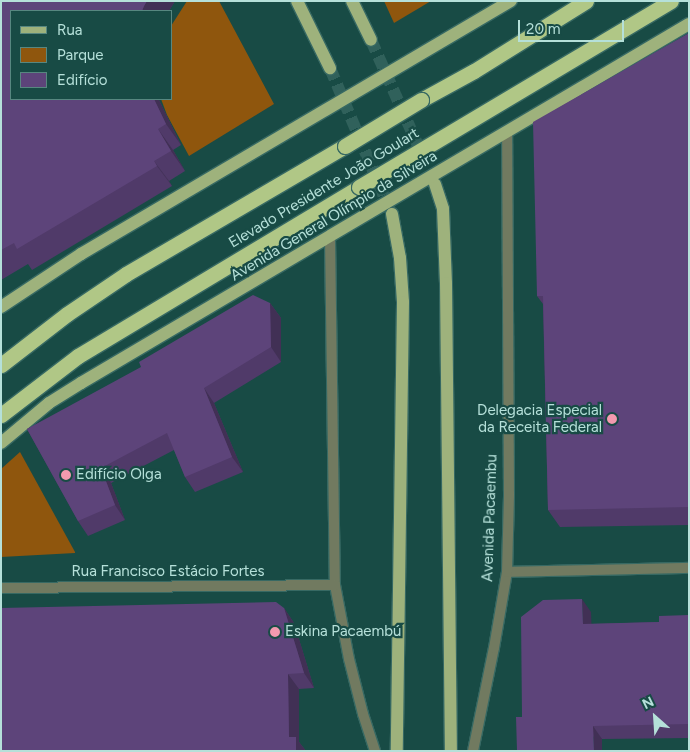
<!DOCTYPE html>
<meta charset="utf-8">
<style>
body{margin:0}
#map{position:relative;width:690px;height:752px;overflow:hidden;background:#184b45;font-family:Figtree,sans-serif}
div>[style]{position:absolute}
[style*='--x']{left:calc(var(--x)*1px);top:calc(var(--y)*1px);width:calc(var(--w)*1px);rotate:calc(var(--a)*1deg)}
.green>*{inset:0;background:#8f560d}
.primary-tunnel>*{height:12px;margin-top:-6px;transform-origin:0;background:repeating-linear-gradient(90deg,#30615b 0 12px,transparent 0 18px)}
.roads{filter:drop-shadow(1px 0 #376963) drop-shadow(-1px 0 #376963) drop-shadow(0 1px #376963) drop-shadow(0 -1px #376963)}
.street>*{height:10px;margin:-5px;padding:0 5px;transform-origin:5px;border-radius:5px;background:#717a60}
.primary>*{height:12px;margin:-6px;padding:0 6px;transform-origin:6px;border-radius:6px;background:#9eb27c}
.highway>*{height:15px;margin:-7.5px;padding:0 7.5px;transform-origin:7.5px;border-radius:7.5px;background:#b0c786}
.bridges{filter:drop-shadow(1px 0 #376963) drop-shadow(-1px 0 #376963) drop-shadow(0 1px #376963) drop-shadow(0 -1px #376963)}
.highway-bridge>*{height:15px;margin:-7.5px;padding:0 7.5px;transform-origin:7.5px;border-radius:7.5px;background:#b0c786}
.wall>*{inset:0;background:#503a69}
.shaded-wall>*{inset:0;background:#413055}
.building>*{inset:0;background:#5d447a}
.dots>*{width:14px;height:14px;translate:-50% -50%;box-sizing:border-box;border:2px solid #184b45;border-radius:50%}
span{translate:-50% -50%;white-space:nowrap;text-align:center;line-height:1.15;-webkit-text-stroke:4.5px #184b45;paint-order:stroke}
.street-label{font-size:15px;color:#b5e0d9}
.poi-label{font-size:15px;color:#b5e0d9}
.right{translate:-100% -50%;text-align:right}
.left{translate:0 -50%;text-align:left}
.frame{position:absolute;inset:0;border:2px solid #b5e0d9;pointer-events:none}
.legend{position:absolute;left:10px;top:10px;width:162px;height:90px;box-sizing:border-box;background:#184b45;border:1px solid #578780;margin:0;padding:6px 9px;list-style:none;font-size:15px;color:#b5e0d9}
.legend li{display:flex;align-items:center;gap:10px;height:25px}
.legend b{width:25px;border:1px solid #578780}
.north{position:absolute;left:630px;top:692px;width:50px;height:50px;-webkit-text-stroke:4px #184b45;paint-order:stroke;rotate:334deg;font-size:14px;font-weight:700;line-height:20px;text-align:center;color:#b5e0d9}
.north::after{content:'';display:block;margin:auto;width:18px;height:22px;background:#b5e0d9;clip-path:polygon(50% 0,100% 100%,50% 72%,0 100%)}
.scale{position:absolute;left:518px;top:20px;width:106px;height:22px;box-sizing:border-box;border:2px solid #b5e0d9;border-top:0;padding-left:6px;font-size:15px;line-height:18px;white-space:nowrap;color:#b5e0d9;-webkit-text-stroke:4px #184b45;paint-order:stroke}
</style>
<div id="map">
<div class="green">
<i style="clip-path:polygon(187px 1px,219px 1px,274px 104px,189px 156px,167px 115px,161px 99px,171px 99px,171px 26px)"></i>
<i style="clip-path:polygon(384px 1px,431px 1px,394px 23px)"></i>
<i style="clip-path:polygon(20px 452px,75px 552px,75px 553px,1px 557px,1px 469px)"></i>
</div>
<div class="primary-tunnel">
<i style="--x:371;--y:40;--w:158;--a:66"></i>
<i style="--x:330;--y:68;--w:155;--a:67.2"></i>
</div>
<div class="roads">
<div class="street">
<i style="--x:330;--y:237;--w:348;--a:89.2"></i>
<i style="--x:335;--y:585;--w:75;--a:79.3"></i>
<i style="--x:349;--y:659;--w:57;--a:75.7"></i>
<i style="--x:363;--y:714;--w:39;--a:72"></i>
<i style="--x:507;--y:572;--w:182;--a:-1.3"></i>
<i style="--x:1;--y:588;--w:334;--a:-0.5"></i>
<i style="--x:473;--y:751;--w:105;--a:-78.5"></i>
<i style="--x:494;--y:648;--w:77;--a:-80.3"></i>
<i style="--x:507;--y:572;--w:77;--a:-88.5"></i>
<i style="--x:509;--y:495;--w:362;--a:-90.3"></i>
</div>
<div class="primary">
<i style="--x:297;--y:1;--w:75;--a:63.8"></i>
<i style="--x:352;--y:1;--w:43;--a:64"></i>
<i style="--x:435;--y:184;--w:26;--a:72"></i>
<i style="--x:443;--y:209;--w:74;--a:87.7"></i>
<i style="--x:446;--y:283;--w:468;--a:89.4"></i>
<i style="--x:392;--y:214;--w:45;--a:79.7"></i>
<i style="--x:400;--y:258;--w:44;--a:86.1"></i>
<i style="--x:403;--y:302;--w:449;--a:90.8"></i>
<i style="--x:1;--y:307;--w:96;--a:-33.5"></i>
<i style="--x:81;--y:254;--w:499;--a:-30.5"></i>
<i style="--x:1;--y:443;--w:62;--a:-39.8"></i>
<i style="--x:49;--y:403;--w:38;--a:-32"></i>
<i style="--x:81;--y:383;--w:706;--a:-30.56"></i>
</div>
<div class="highway">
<i style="--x:421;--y:100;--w:60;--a:-28.7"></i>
<i style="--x:474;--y:71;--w:132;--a:-32"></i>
<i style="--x:1;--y:365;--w:83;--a:-37.7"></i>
<i style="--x:67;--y:314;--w:71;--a:-34.1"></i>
<i style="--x:126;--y:274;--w:254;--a:-30.3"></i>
<i style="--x:1;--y:415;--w:97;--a:-37.5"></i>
<i style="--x:78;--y:356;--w:328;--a:-31"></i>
</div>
</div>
<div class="bridges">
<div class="highway-bridge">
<i style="--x:345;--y:146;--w:89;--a:-31.2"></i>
<i style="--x:359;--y:187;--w:363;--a:-30.8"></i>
</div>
</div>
<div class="wall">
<i style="clip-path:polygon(1px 1px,175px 1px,169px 11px,11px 11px,159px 100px,181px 145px,173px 150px,185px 171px,169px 181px,172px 186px,32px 270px,28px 264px,1px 280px)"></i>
<i style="clip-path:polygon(689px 33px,689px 525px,560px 527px,548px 510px,543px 304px,537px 296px)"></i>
<i style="clip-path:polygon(270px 303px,281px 318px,281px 362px,214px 403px,243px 472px,195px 492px,185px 477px,174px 450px,111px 483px,125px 520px,88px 536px,78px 521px,27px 429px)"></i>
<i style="clip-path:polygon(284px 608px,294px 623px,314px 688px,299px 689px,299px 742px,306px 751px,1px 751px)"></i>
<i style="clip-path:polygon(591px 612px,591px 624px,659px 622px,689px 615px,689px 738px,602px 739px,522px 717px)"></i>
</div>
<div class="shaded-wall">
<i style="clip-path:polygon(147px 1px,175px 1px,169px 11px,142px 11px,144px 6px)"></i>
<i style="clip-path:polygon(154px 99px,158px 99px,159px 100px,181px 145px,166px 124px)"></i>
<i style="clip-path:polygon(158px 129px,173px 150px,185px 171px,171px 151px)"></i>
<i style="clip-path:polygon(154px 161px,169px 181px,172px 186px,157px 166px)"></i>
<i style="clip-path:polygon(270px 303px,281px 318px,281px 362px,271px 347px)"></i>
<i style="clip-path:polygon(204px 388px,214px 403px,243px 472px,232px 457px)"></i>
<i style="clip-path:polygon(101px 468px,111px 483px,125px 520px,115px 505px)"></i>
<i style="clip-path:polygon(582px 599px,591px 612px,592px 637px,583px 624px)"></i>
<i style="clip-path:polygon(284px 608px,294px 623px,314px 688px,304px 673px)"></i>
<i style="clip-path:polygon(288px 674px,299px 689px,299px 742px,306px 751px,296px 751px,289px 737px)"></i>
<i style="clip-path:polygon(593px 726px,602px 739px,602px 751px,594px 751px)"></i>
</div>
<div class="building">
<i style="clip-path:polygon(1px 1px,147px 1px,144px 6px,142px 11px,11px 11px,11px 99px,154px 99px,166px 124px,158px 129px,171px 151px,154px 161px,157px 166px,17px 249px,14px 243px,1px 250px)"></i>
<i style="clip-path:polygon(689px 33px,689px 507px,548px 510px,543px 296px,537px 296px,533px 122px)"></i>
<i style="clip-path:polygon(253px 295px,270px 303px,271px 347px,204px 388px,232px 457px,185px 477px,167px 433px,101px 468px,115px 505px,78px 521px,27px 429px,141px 367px,139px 362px)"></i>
<i style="clip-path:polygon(582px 599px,583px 624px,659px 622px,659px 616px,689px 615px,689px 724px,593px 726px,594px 751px,517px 751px,516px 717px,522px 717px,521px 617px,543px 600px)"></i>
<i style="clip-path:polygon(276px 602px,284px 608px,304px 673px,288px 674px,289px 737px,296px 737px,296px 751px,1px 751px,1px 608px)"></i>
</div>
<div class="dots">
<i style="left:612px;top:419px;background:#f29aaf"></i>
<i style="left:66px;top:475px;background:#f29aaf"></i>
<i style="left:275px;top:632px;background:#f29aaf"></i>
</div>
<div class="street-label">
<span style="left:324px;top:188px;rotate:-31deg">Elevado Presidente João Goulart</span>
<span style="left:334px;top:216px;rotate:-31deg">Avenida General Olímpio da Silveira</span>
<span style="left:490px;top:518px;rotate:-88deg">Avenida Pacaembu</span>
<span style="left:168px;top:572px">Rua Francisco Estácio Fortes</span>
</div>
<div class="poi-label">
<span class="right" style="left:602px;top:419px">Delegacia Especial<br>da Receita Federal</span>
<span class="left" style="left:76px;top:475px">Edifício Olga</span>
<span class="left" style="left:285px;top:632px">Eskina Pacaembú</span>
</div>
<div class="frame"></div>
<ul class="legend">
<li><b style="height:6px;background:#9eb27c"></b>Rua</li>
<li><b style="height:14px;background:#8f560d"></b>Parque</li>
<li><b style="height:14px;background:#5d447a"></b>Edifício</li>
</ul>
<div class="north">N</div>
<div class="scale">20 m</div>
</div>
